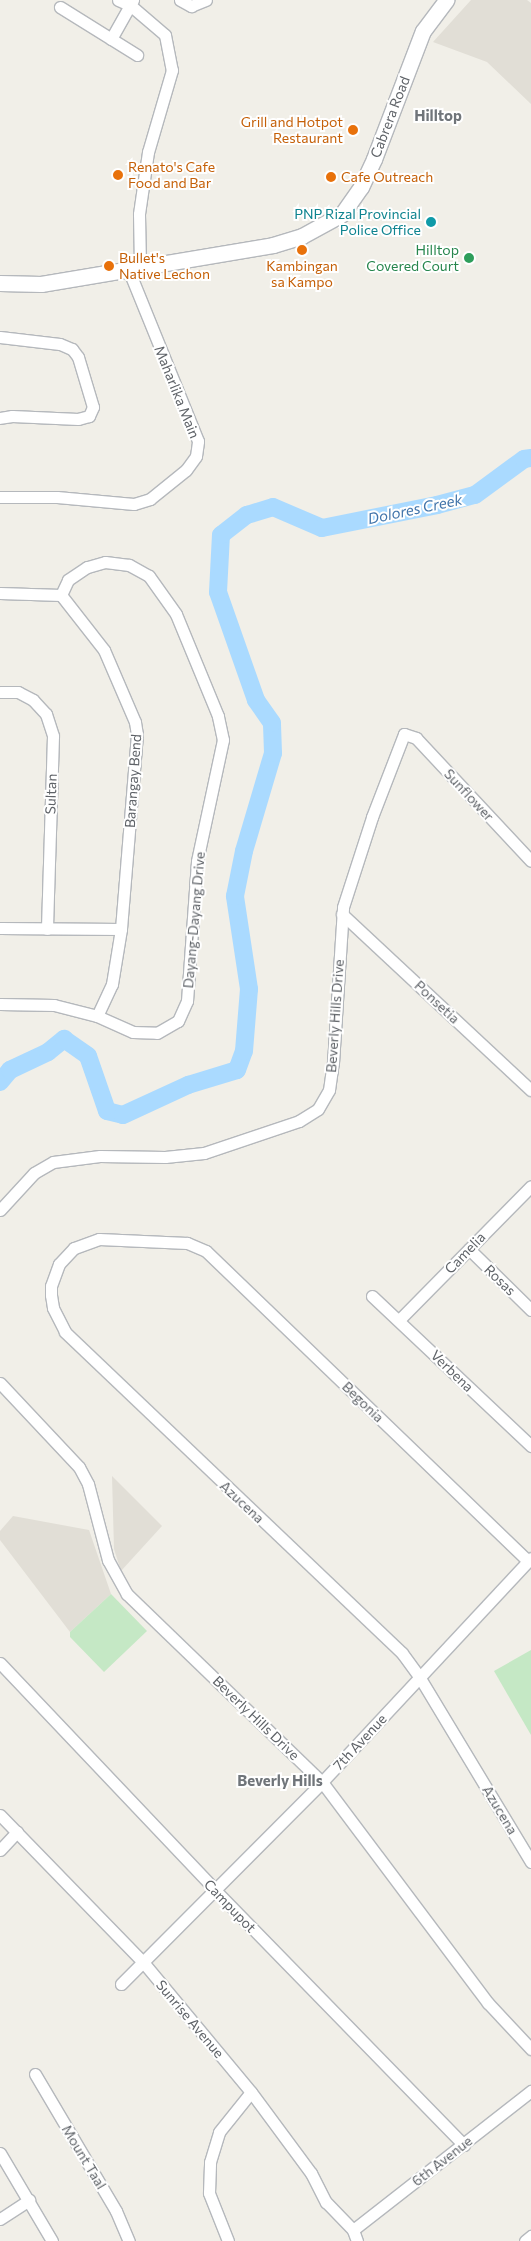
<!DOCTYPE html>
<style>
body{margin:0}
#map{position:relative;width:531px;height:2241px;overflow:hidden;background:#f1efe8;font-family:Commissioner,sans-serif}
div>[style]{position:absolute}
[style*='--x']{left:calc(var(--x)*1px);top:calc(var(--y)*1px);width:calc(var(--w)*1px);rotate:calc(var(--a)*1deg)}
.education>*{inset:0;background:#e1ded6}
.green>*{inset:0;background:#c5e8c5}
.river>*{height:18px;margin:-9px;padding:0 9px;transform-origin:9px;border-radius:9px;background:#aadaff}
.roads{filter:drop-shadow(1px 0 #b5b8bc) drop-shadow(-1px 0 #b5b8bc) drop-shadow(0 1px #b5b8bc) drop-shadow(0 -1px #b5b8bc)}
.street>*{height:11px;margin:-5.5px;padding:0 5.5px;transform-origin:5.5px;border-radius:5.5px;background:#fff}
.secondary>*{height:15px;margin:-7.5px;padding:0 7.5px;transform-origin:7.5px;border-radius:7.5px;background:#fff}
.dots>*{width:14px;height:14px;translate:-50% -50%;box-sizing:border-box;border:2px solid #fff;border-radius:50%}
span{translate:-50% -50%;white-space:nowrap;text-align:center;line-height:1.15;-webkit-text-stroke:4px #fff;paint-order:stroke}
.street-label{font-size:14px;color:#5f6368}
.food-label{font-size:14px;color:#c56008}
.right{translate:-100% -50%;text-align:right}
.left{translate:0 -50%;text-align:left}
.culture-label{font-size:14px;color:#0d838f}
.leisure-label{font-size:14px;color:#27864d}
.neighbourhood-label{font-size:15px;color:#70757a;font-weight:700}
.water-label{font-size:15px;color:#4174aa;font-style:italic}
</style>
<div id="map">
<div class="education">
<i style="clip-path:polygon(471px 0,527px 0,531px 3px,531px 104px,487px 62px,433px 42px)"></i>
<i style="clip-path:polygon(112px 1476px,162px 1526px,121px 1571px,114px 1549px)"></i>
<i style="clip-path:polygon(13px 1516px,89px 1530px,111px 1594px,70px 1632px,0 1540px,0 1531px)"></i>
</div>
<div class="green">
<i style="clip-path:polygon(111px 1594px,147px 1631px,104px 1672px,70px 1637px,70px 1632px)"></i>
<i style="clip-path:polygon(531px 1650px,531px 1735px,494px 1671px)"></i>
</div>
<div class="river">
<i style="--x:0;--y:1082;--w:16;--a:-50"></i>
<i style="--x:10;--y:1070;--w:42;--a:-25.3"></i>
<i style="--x:48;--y:1052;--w:21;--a:-39"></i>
<i style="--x:64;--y:1039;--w:29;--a:35"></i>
<i style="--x:88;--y:1056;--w:58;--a:70.9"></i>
<i style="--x:107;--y:1111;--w:16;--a:14"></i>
<i style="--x:123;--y:1115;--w:72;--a:-24.8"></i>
<i style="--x:188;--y:1085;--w:51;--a:-17"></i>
<i style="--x:237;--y:1070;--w:20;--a:-70"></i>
<i style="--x:244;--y:1051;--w:62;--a:-85.4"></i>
<i style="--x:249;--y:989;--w:94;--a:-98.6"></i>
<i style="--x:235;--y:896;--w:46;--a:-78.7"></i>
<i style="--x:244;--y:851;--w:102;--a:-73.5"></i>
<i style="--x:273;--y:753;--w:30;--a:-92"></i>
<i style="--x:272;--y:723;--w:28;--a:-125"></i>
<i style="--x:256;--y:700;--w:114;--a:-109.4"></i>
<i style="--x:218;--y:592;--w:57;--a:-87"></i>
<i style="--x:221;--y:535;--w:33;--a:-38"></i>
<i style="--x:247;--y:515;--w:27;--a:-17"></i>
<i style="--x:273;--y:507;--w:53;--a:23.2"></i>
<i style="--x:322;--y:528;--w:117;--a:-11.3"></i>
<i style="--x:437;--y:505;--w:39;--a:-15"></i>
<i style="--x:475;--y:495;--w:61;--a:-36.3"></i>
<i style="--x:524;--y:459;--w:7;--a:-8"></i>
</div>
<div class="roads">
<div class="street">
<i style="--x:118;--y:0;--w:13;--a:23"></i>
<i style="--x:130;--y:5;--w:46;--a:40.6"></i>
<i style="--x:165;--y:35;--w:36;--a:79"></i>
<i style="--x:172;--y:70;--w:85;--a:106.3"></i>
<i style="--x:148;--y:152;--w:63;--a:98.3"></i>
<i style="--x:139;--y:214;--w:53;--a:88.9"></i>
<i style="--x:180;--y:0;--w:13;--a:29"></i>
<i style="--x:191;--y:6;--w:16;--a:-22"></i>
<i style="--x:60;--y:7;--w:91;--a:31.9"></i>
<i style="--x:111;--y:39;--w:45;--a:-60.6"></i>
<i style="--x:0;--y:337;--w:60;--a:6.7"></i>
<i style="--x:60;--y:344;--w:13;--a:23"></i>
<i style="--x:72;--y:349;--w:10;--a:53"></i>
<i style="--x:78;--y:357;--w:52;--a:73.3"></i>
<i style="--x:93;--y:407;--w:10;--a:114"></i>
<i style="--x:89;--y:416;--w:11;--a:165"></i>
<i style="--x:78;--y:419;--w:66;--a:-177.4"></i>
<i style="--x:12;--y:416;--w:12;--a:171"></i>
<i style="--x:0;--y:497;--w:57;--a:0"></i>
<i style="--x:57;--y:497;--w:77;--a:5.2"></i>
<i style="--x:134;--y:504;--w:17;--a:-17"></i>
<i style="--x:150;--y:499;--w:46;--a:-38.9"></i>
<i style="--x:186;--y:470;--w:17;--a:-54"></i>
<i style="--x:196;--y:456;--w:15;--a:-82"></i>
<i style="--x:198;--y:441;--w:186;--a:-112.1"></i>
<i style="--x:0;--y:593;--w:61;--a:1.9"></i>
<i style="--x:61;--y:595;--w:70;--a:52"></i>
<i style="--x:104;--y:650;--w:78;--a:66.7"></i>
<i style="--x:135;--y:722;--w:12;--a:81"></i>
<i style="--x:137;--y:734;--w:196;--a:94.7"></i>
<i style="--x:121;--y:929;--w:56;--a:99.3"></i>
<i style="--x:112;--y:984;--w:35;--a:115"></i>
<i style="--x:0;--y:692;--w:18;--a:0"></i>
<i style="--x:18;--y:692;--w:17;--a:28"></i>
<i style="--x:33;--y:700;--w:19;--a:47"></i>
<i style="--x:46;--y:714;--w:23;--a:72"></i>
<i style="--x:53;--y:736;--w:193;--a:91.8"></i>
<i style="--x:342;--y:914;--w:258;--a:43"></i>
<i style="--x:0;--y:928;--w:121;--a:0.5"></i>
<i style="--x:0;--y:1004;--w:54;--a:1.1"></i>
<i style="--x:54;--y:1005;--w:44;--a:14.3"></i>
<i style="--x:97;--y:1016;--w:39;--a:24"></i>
<i style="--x:133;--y:1032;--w:24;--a:2"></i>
<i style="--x:157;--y:1033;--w:24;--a:-30"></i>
<i style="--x:178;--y:1021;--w:22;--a:-66"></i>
<i style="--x:187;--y:1001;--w:140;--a:-85.9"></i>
<i style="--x:197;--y:861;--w:124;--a:-77.9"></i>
<i style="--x:223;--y:740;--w:25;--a:-102"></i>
<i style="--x:218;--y:716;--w:110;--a:-112.4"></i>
<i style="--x:176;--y:614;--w:47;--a:-125.4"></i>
<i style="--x:149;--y:576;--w:23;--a:-151"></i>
<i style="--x:129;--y:565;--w:24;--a:-173"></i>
<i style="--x:105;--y:562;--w:19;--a:164"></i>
<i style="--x:87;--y:567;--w:23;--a:146"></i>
<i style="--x:68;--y:580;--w:17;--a:115"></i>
<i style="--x:0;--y:1210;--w:50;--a:-47.4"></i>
<i style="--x:34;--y:1173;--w:22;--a:-30"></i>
<i style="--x:53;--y:1162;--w:47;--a:-7.3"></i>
<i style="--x:100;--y:1156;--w:65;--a:0.9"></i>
<i style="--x:165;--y:1157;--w:39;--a:-6"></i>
<i style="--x:204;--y:1153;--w:100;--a:-18.6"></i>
<i style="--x:299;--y:1121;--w:22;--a:-32"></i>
<i style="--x:318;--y:1109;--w:22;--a:-60"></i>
<i style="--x:329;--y:1090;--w:27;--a:-82"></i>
<i style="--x:333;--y:1063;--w:156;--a:-86.3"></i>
<i style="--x:343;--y:907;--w:95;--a:-72.1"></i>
<i style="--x:372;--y:817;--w:89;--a:-68.9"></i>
<i style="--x:404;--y:734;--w:13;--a:18"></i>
<i style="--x:416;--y:738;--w:168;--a:46.9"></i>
<i style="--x:469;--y:1249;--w:87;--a:44.5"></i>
<i style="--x:372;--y:1296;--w:219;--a:43.3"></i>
<i style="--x:399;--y:1320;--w:188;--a:-45.4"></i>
<i style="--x:0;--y:1383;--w:115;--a:46.8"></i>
<i style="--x:79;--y:1467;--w:19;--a:62"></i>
<i style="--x:88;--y:1484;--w:79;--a:75.3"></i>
<i style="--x:108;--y:1560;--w:39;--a:61"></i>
<i style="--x:127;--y:1594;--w:271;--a:44"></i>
<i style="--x:322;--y:1782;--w:276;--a:53.1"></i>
<i style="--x:488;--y:2003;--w:63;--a:46.9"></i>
<i style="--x:528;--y:1561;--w:447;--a:-136.1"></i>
<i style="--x:206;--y:1251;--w:21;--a:-157"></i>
<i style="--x:187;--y:1243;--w:88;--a:-177.4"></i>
<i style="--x:99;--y:1239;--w:27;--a:160"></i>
<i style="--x:74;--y:1248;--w:22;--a:133"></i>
<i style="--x:59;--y:1264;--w:23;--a:110"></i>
<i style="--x:51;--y:1286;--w:9;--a:90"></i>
<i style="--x:51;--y:1295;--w:13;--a:81"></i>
<i style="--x:53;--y:1308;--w:27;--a:63"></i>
<i style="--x:65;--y:1332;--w:465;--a:43.6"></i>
<i style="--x:402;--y:1653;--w:31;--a:54"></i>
<i style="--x:420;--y:1678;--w:215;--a:58.9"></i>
<i style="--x:0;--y:1663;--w:314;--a:46.5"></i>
<i style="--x:216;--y:1891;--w:355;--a:45.7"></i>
<i style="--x:0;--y:1815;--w:205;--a:45.8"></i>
<i style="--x:143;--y:1962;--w:169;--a:50.3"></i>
<i style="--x:251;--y:2092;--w:101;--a:53.5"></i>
<i style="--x:311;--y:2173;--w:33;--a:63"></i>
<i style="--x:326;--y:2202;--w:39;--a:46"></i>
<i style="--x:353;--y:2230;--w:12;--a:70"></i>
<i style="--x:0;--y:1850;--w:25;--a:-47"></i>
<i style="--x:121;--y:1984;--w:285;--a:-45.1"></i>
<i style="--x:322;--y:1782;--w:306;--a:-47"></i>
<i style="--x:35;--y:2074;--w:159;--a:59.4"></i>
<i style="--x:116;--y:2211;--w:33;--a:67"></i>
<i style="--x:0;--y:2153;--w:102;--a:59.4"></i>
<i style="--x:0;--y:2219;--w:35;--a:-33"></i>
<i style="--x:353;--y:2230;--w:226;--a:-38"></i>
<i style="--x:228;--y:2241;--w:52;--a:-111.6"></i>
<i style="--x:209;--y:2193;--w:31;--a:-88"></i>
<i style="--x:210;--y:2162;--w:31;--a:-73"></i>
<i style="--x:219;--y:2132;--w:51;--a:-51.3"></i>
<i style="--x:525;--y:2241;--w:8;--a:-40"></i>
</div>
<div class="secondary">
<i style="--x:0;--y:283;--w:41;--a:1.4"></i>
<i style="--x:41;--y:284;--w:235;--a:-9.5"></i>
<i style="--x:273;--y:245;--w:30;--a:-17"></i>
<i style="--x:302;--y:236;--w:46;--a:-28.8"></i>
<i style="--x:342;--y:214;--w:33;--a:-55"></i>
<i style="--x:361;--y:187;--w:31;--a:-65"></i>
<i style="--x:374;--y:159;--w:137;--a:-69.1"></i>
<i style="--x:423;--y:31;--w:39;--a:-53"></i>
</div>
</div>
<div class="dots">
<i style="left:353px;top:130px;background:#e8710a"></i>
<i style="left:118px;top:175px;background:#e8710a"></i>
<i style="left:331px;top:177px;background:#e8710a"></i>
<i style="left:431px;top:222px;background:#0f9aa8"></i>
<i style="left:302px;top:250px;background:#e8710a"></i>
<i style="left:469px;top:258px;background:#2e9e5b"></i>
<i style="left:109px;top:266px;background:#e8710a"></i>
</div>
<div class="street-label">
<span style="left:390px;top:117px;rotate:-69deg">Cabrera Road</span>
<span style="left:177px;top:392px;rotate:68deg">Maharlika Main</span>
<span style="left:133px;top:781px;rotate:-86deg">Barangay Bend</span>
<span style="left:51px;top:794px;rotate:-88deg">Sultan</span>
<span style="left:469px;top:795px;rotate:47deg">Sunflower</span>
<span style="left:194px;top:920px;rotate:-85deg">Dayang-Dayang Drive</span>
<span style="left:437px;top:1002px;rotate:43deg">Ponsetia</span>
<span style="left:335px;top:1016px;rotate:-86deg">Beverly Hills Drive</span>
<span style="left:465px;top:1253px;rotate:-46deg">Camelia</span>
<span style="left:500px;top:1280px;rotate:44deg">Rosas</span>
<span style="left:452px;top:1371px;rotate:44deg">Verbena</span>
<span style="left:363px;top:1402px;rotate:44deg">Begonia</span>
<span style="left:242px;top:1502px;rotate:43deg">Azucena</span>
<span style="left:256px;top:1718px;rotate:44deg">Beverly Hills Drive</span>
<span style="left:360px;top:1742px;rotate:-47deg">7th Avenue</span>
<span style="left:500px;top:1810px;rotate:59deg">Azucena</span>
<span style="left:230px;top:1906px;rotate:46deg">Campupot</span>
<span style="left:190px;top:2019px;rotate:50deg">Sunrise Avenue</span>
<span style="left:84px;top:2157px;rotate:59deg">Mount Taal</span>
<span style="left:442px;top:2161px;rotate:-38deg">6th Avenue</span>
</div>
<div class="food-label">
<span class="right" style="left:343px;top:130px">Grill and Hotpot<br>Restaurant</span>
<span class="left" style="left:128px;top:175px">Renato's Cafe<br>Food and Bar</span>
<span class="left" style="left:341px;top:177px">Cafe Outreach</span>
<span class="left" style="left:119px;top:266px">Bullet's<br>Native Lechon</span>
<span style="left:302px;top:274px">Kambingan<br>sa Kampo</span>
</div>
<div class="culture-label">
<span class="right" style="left:421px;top:222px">PNP Rizal Provincial<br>Police Office</span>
</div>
<div class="leisure-label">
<span class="right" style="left:459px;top:258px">Hilltop<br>Covered Court</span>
</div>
<div class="neighbourhood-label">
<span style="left:438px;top:116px">Hilltop</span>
<span style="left:280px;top:1781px">Beverly Hills</span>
</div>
<div class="water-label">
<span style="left:415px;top:509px;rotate:-12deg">Dolores Creek</span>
</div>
</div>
